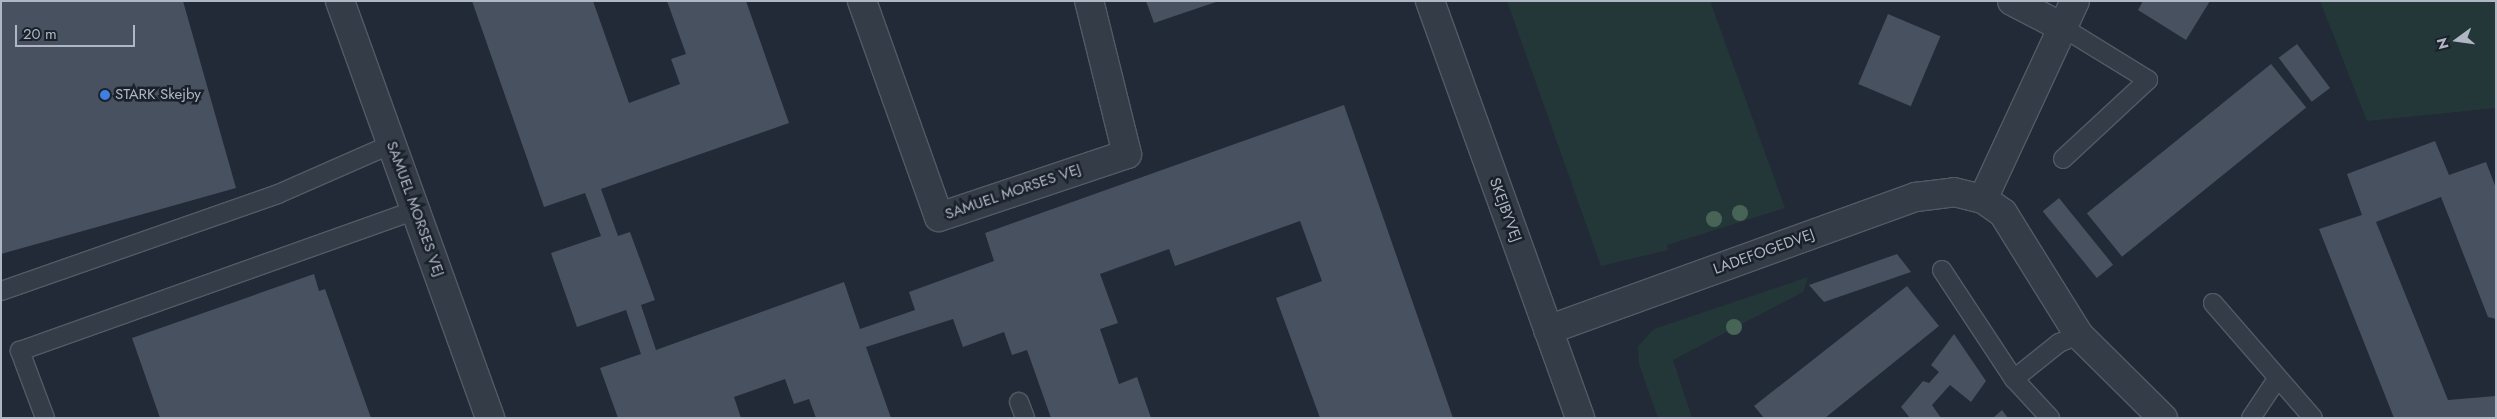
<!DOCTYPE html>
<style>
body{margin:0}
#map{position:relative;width:2497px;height:419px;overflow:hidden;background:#212a36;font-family:Jost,sans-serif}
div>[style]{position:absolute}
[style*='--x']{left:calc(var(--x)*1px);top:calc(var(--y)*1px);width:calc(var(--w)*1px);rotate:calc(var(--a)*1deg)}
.green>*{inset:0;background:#243738}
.building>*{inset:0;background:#475160;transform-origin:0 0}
.roads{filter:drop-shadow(1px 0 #525a65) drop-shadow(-1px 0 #525a65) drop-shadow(0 1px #525a65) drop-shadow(0 -1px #525a65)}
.service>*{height:18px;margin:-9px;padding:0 9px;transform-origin:9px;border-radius:9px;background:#343c47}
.minor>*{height:28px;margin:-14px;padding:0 14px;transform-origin:14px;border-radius:14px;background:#343c47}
.tertiary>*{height:28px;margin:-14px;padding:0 14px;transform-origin:14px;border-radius:14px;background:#343c47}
.trees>*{width:16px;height:16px;margin:-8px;border-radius:50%;background:#486456}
.dots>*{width:14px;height:14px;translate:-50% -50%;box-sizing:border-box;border:2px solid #1a212b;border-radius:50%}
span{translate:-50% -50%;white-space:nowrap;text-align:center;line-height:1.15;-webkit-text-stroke:5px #1a212b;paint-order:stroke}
.poi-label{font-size:15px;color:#afb7c4}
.left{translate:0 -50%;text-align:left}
.street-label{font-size:15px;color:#afb7c4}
.frame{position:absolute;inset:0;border:2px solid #afb7c4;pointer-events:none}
.north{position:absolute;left:2432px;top:15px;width:50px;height:50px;-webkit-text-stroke:4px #1a212b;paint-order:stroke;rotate:256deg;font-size:14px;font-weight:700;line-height:20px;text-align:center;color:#afb7c4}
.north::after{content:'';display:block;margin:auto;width:18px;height:22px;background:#afb7c4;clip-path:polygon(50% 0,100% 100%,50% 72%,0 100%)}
.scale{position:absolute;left:15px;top:25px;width:120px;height:22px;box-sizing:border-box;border:2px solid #afb7c4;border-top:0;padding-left:6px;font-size:15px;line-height:18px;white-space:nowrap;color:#afb7c4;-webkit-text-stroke:4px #1a212b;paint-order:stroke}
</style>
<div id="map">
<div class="green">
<i style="clip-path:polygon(1507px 1px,1710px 1px,1785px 208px,1667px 245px,1668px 250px,1601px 266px)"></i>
<i style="clip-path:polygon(2320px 1px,2496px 1px,2496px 108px,2367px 121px)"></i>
<i style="clip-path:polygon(1808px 277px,1803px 292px,1673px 360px,1692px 418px,1658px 418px,1639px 364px,1638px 346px,1654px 329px)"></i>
</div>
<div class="building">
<i style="clip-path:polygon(1px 1px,183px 1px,236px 188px,1px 254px)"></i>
<i style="clip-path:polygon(472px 1px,593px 1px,629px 103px,680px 84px,671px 59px,686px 54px,667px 1px,746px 1px,789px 123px,601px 189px,618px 236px,630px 232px,655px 300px,641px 305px,656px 350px,844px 282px,860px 329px,915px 310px,909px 292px,994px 261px,985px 233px,1344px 105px,1453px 418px,1320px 418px,1276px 298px,1322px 281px,1300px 221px,1175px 266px,1169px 249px,1100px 274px,1118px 323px,1100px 329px,1119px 384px,1137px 377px,1151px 418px,1051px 418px,1027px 350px,1012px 355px,1004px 332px,963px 347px,953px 319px,866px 347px,891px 418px,816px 418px,809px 399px,794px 404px,785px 379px,734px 397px,741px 418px,618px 418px,600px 368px,641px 354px,626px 310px,577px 327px,551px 253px,601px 236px,585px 193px,544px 207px)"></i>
<i style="clip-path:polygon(1146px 1px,1216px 1px,1216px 2px,1154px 23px)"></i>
<i style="clip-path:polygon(2143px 1px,2210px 1px,2186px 40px,2138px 10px)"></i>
<i style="left:1888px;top:14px;width:57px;height:76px;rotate:23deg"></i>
<i style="left:2297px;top:44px;width:55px;height:23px;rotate:53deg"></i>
<i style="left:2271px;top:64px;width:56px;height:237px;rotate:51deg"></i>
<i style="clip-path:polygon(2435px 141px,2449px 175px,2486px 162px,2496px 188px,2496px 319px,2488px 317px,2441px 197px,2376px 222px,2448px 400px,2496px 396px,2496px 418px,2394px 418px,2319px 229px,2362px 215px,2347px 174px)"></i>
<i style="left:2059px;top:198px;width:86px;height:21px;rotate:51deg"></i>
<i style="clip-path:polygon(1897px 254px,1911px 272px,1824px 302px,1809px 285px)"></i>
<i style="clip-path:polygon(314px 274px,319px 291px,325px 289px,371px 418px,160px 418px,132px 338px)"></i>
<i style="clip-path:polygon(1907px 286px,1939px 326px,1825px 418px,1764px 418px,1754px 406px)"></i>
<i style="clip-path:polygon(1954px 334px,1986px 381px,1971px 402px,1950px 385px,1932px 405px,1941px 418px,1910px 418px,1901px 407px,1923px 381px,1929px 383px,1939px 372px,1931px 365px)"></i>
<i style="clip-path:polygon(2002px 410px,2008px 418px,1993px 418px)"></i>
</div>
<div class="roads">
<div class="service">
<i style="--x:2062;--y:27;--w:101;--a:31.6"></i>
<i style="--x:2148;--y:80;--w:116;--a:137.1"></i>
<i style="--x:1942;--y:270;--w:131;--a:56.6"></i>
<i style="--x:2014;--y:379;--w:53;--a:47.3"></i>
<i style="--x:1;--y:291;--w:293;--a:-19.3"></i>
<i style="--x:278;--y:194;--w:124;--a:-23.7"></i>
<i style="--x:2213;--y:303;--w:152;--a:49"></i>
<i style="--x:2014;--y:379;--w:58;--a:-38.7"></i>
<i style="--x:2059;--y:343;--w:22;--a:-22"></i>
<i style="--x:1019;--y:402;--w:17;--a:69"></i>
<i style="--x:45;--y:418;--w:72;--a:-110.5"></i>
<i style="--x:20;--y:351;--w:420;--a:-19.6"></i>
<i style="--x:2251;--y:418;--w:47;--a:-56.3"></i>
</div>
<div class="minor">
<i style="--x:340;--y:1;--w:443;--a:70.2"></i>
<i style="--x:862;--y:1;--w:229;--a:70.4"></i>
<i style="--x:939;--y:217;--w:198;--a:-18.5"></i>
<i style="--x:1127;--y:154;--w:158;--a:-103.9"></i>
<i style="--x:2012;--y:1;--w:56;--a:27.5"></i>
<i style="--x:1983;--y:199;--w:218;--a:-65.1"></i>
<i style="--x:1548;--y:330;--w:391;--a:-19.9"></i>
<i style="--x:1916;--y:197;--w:38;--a:-7"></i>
<i style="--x:1954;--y:192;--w:30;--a:14"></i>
<i style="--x:1983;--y:199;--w:24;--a:35"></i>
<i style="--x:2003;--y:213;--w:144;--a:58.1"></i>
<i style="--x:2079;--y:335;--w:118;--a:44.7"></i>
</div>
<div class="tertiary">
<i style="--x:1430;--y:1;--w:443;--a:70.2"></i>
</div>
</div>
<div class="trees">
<i style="left:1740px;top:213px"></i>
<i style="left:1714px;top:219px"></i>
<i style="left:1734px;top:327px"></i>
</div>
<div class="dots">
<i style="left:105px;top:95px;background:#3f7fe0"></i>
</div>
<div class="poi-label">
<span class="left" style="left:115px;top:95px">STARK Skejby</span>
</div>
<div class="street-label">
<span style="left:1013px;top:192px;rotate:-19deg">SAMUEL MORSES VEJ</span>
<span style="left:415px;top:209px;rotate:70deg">SAMUEL MORSES VEJ</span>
<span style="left:1505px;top:210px;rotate:70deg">SKEJBYVEJ</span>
<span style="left:1764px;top:252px;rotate:-20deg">LADEFOGEDVEJ</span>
</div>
<div class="frame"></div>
<div class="north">N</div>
<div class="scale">20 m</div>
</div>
